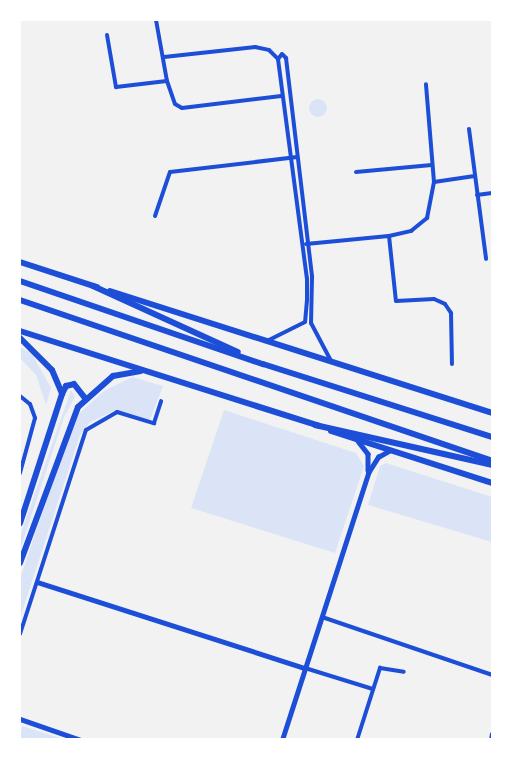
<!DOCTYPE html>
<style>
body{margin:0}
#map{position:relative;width:512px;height:759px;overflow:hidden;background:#f2f2f2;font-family:Quicksand,sans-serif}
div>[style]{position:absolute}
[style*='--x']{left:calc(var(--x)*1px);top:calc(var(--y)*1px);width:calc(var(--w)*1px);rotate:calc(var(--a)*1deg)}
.green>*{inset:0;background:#dbe4f7}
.round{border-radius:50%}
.minor>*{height:4px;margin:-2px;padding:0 2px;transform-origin:2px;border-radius:2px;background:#1d4ed8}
.tertiary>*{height:4.5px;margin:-2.25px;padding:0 2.25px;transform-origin:2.25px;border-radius:2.25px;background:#1d4ed8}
.primary>*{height:6px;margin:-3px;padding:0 3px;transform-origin:3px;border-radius:3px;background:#1d4ed8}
.trunk>*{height:6px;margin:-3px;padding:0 3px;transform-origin:3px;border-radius:3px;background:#1d4ed8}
span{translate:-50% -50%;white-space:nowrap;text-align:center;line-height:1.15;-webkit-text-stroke:5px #fff;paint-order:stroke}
.frame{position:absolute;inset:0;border:21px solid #fff;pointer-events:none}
</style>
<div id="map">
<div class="green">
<i class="round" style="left:309px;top:99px;width:18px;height:18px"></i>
<i style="clip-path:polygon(20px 347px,32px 354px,51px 388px,46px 405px,36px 375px,20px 358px)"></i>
<i style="clip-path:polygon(132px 377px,163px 386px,150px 420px,116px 410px,90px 422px,80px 435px,20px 618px,20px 579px,73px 419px,104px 391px)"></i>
<i style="clip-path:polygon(71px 390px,75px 397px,64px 417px,20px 550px,20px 536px)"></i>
<i style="clip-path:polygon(224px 410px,356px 453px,364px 466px,335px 553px,191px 508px)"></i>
<i style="clip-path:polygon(386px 463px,492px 497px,492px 542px,368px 505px,380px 466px)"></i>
<i style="clip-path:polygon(22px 726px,63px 739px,20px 739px)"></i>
</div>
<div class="minor">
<i style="--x:156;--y:20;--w:62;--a:79.8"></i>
<i style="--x:167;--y:81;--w:24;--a:71"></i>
<i style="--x:175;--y:104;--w:8;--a:30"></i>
<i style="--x:182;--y:108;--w:100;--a:-6.9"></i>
<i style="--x:107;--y:35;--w:53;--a:80.2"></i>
<i style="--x:116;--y:87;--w:51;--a:-6.7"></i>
<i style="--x:164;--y:57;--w:92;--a:-6.3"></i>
<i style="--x:255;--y:47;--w:14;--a:12"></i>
<i style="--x:269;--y:50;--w:13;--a:45"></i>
<i style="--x:278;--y:59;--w:221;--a:82.5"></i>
<i style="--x:307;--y:278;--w:22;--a:90"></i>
<i style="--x:307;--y:300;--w:22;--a:95"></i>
<i style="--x:305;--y:322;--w:42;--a:153.4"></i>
<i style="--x:278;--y:59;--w:6;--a:-51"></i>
<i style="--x:282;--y:54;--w:6;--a:45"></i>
<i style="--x:286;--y:58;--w:221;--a:83.2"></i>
<i style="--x:312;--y:277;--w:46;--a:91.2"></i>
<i style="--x:311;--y:323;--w:43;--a:62.2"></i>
<i style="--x:469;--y:129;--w:131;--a:82.5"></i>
<i style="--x:356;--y:172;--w:76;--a:-5.3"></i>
<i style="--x:434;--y:182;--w:41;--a:-8.3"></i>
<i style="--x:477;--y:195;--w:15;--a:-8"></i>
<i style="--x:155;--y:216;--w:46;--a:-71.2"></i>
<i style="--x:170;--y:172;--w:128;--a:-6.7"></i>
<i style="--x:389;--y:236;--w:65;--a:83.9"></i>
<i style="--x:396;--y:301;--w:38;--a:-3"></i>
<i style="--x:434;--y:299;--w:12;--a:24"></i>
<i style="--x:445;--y:304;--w:11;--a:56"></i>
<i style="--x:451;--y:313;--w:51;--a:88.9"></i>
<i style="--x:306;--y:244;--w:83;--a:-5.5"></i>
<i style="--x:389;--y:236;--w:23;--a:-13"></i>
<i style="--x:411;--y:231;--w:21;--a:-39"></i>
<i style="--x:427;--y:218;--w:37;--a:-79"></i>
<i style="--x:434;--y:182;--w:98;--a:-94.7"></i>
<i style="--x:20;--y:396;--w:13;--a:39"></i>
<i style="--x:30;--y:404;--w:15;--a:70"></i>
<i style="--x:35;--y:418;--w:57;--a:105.3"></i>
<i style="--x:322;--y:617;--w:180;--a:18.8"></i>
<i style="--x:20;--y:634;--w:214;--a:-72.1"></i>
<i style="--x:86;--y:430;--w:36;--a:-30"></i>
<i style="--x:117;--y:412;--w:39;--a:17"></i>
<i style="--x:154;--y:423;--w:23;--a:-72"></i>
<i style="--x:305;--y:668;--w:71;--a:17.2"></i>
<i style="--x:357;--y:740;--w:76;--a:-72.3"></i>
<i style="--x:380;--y:668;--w:24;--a:9"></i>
<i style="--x:491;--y:740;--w:6;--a:-81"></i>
</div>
<div class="tertiary">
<i style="--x:358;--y:441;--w:16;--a:52"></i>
<i style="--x:368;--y:454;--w:16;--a:90"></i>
<i style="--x:37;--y:582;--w:281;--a:17.8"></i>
<i style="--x:20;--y:719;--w:65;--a:19"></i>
<i style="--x:282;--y:740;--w:281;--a:-72.1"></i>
<i style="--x:368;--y:473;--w:19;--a:-58"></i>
<i style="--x:378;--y:457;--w:13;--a:-29"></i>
</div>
<div class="primary">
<i style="--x:20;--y:262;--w:81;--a:18"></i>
<i style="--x:110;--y:291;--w:401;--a:17.7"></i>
<i style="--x:20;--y:331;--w:314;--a:17.6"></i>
<i style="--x:20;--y:338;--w:45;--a:45"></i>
<i style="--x:52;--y:370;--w:26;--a:67"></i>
<i style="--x:62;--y:394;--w:136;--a:108"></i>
<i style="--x:62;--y:394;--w:9;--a:-63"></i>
<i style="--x:66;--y:386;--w:8;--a:-14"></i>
<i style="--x:74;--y:384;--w:18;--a:52"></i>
<i style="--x:331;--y:431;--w:169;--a:17.9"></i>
<i style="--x:20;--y:563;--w:166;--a:-69.6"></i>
<i style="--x:78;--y:407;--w:47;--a:-41.5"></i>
<i style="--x:113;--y:376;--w:28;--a:-10"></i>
</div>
<div class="trunk">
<i style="--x:20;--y:281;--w:257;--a:18.9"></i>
<i style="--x:263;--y:364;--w:240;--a:17.7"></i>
<i style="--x:93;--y:286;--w:159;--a:24.5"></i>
<i style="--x:20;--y:300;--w:499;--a:18.8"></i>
<i style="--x:315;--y:425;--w:181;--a:12.7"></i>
</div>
<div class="frame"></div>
</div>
